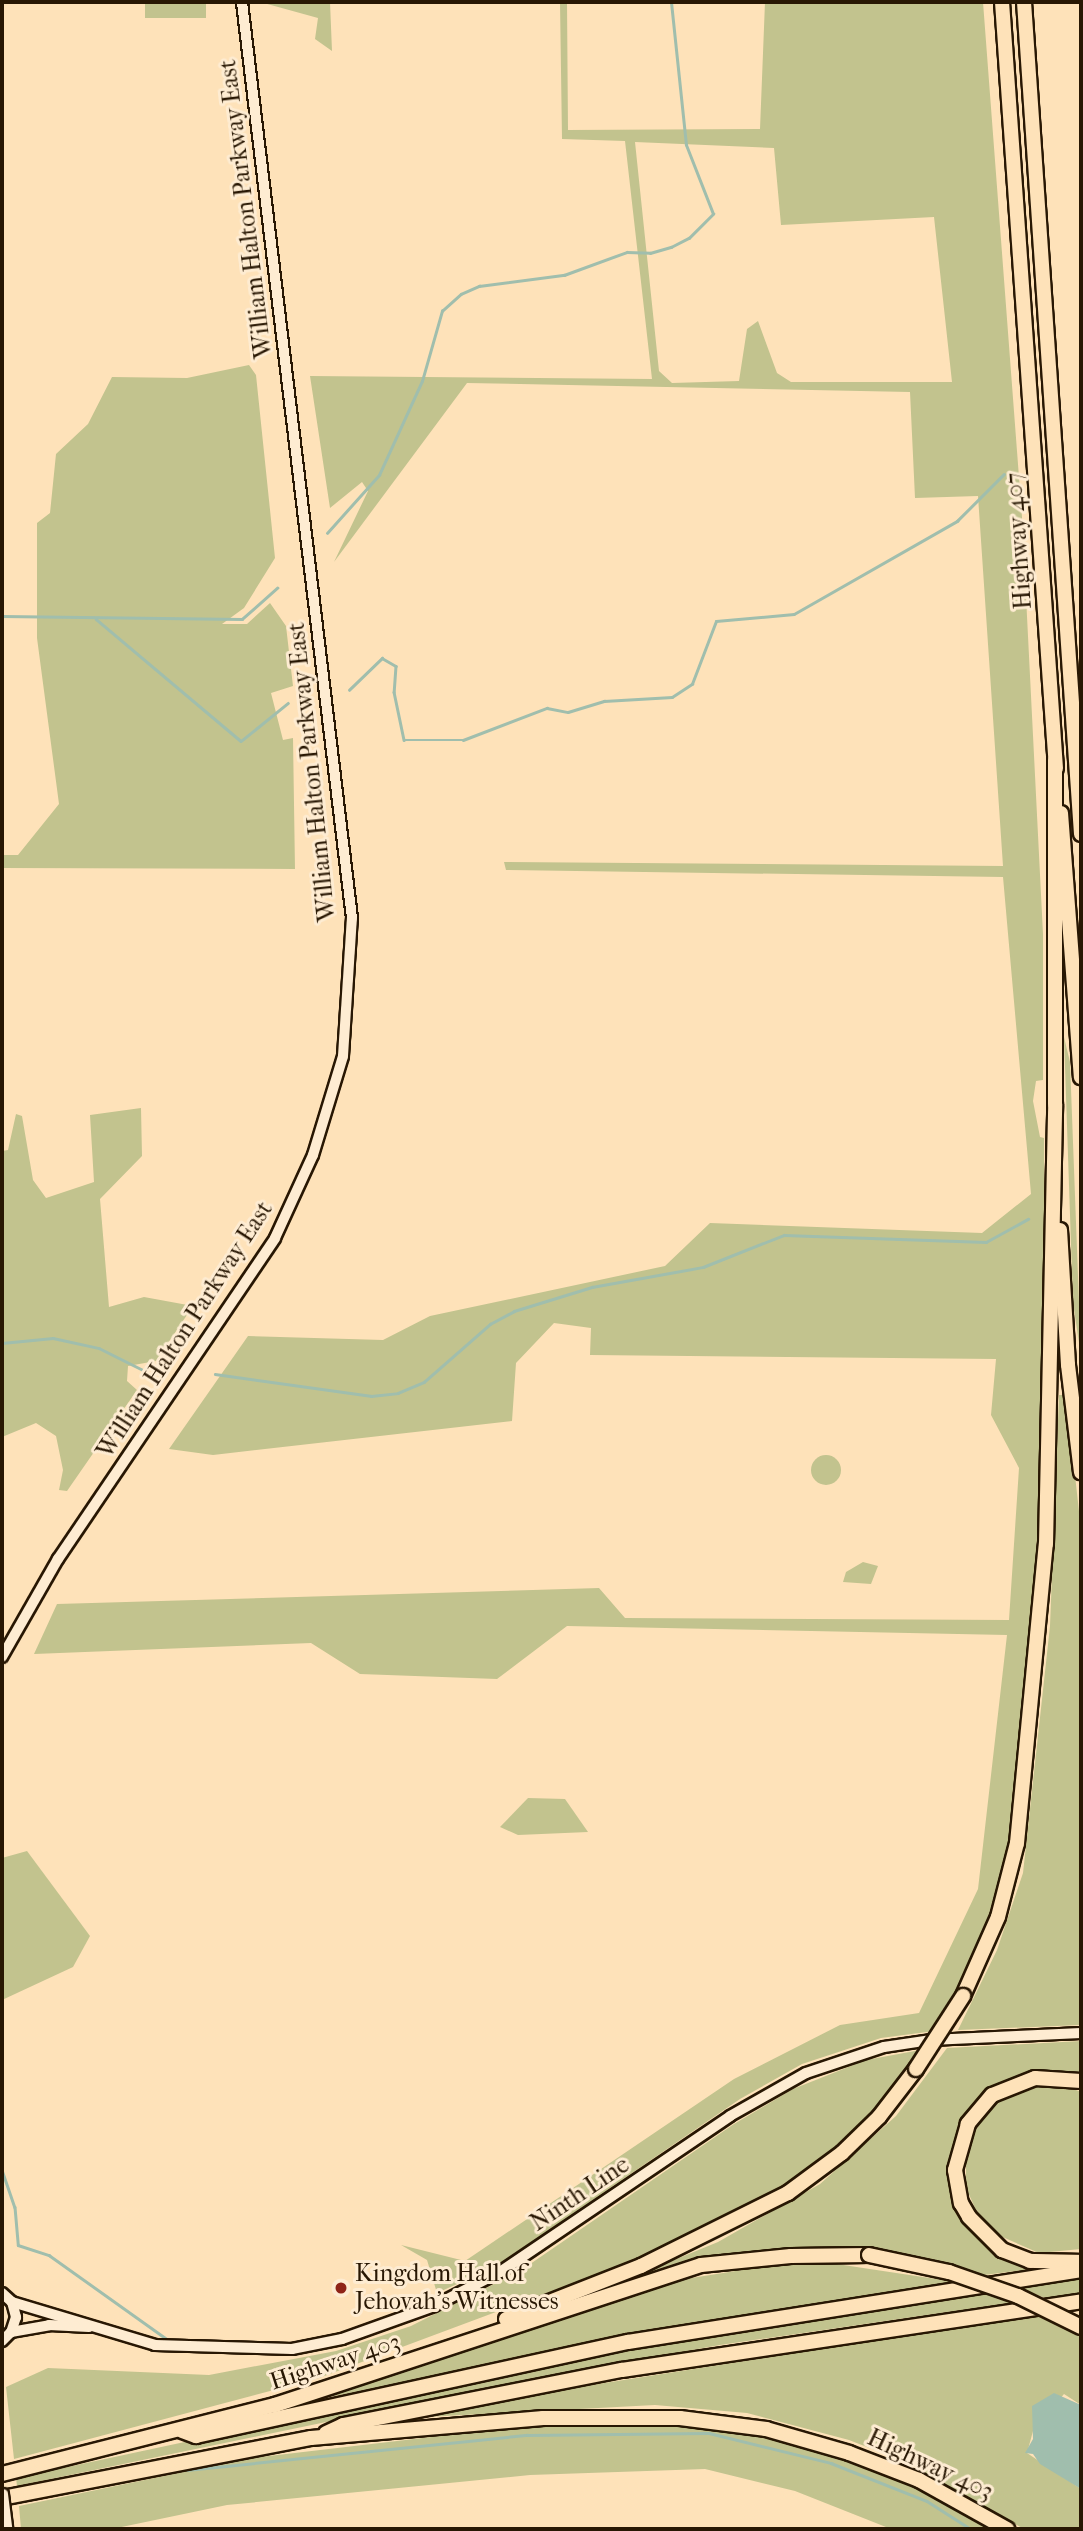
<!DOCTYPE html>
<style>
body{margin:0}
#map{position:relative;width:1083px;height:2531px;overflow:hidden;background:#fee2b9;font-family:"IM FELL French Canon",serif}
div>[style]{position:absolute}
[style*='--x']{left:calc(var(--x)*1px);top:calc(var(--y)*1px);width:calc(var(--w)*1px);rotate:calc(var(--a)*1deg)}
.green>*{inset:0;background:#c2c38e;transform-origin:0 0}
.round{border-radius:50%}
.water>*{inset:0;background:#a0bead}
.stream>*{height:2.5px;margin:-1.25px;padding:0 1.25px;transform-origin:1.25px;border-radius:1.25px;background:#a0bead}
.roads{filter:drop-shadow(2px 0 #281703) drop-shadow(-2px 0 #281703) drop-shadow(0 2px #281703) drop-shadow(0 -2px #281703)}
.secondary>*{height:10px;margin:-5px;padding:0 5px;transform-origin:5px;border-radius:5px;background:#feecd2}
.highway>*{height:14px;margin:-7px;padding:0 7px;transform-origin:7px;border-radius:7px;background:#fee2b9}
.bridges{filter:drop-shadow(2px 0 #281703) drop-shadow(-2px 0 #281703) drop-shadow(0 2px #281703) drop-shadow(0 -2px #281703)}
.secondary-bridge>*{height:10px;margin:-5px;padding:0 5px;transform-origin:5px;border-radius:5px;background:#feecd2}
.highway-bridge>*{height:14px;margin:-7px;padding:0 7px;transform-origin:7px;border-radius:7px;background:#fee2b9}
.dots>*{width:19px;height:19px;translate:-50% -50%;box-sizing:border-box;border:4px solid #feecd2;border-radius:50%}
span{translate:-50% -50%;white-space:nowrap;text-align:center;line-height:1.15;-webkit-text-stroke:6px #feecd2;paint-order:stroke}
.street-label{font-size:24px;color:#281703}
.poi-label{font-size:24px;color:#281703}
.left{translate:0 -50%;text-align:left}
.frame{position:absolute;inset:0;border:4px solid #281703;pointer-events:none}
</style>
<div id="map">
<div class="green">
<i style="left:145px;top:2px;width:61px;height:16px"></i>
<i style="clip-path:polygon(260px 2px,330px 2px,332px 51px,315px 39px,318px 18px)"></i>
<i style="clip-path:polygon(evenodd,560px 2px,567px 2px,568px 130px,760px 129px,765px 2px,983px 2px,1022px 517px,1043px 934px,1043px 1080px,1036px 1081px,1033px 1101px,1040px 1137px,1044px 1138px,1045px 1434px,1023px 1721px,1024px 1750px,1004px 1889px,942px 2030px,881px 2038px,802px 2064px,740px 2099px,493px 2268px,437px 2293px,427px 2260px,401px 2245px,465px 2261px,734px 2079px,840px 2025px,919px 2013px,978px 1889px,1007px 1635px,567px 1626px,497px 1679px,360px 1674px,311px 1643px,34px 1654px,57px 1604px,599px 1588px,625px 1618px,1009px 1620px,1019px 1468px,991px 1415px,996px 1359px,590px 1355px,591px 1328px,554px 1323px,516px 1363px,512px 1421px,213px 1455px,169px 1449px,248px 1336px,383px 1340px,430px 1316px,665px 1266px,710px 1223px,982px 1233px,1031px 1194px,1003px 877px,506px 870px,504px 862px,1003px 866px,978px 496px,915px 498px,910px 392px,467px 383px,334px 562px,368px 491px,362px 482px,330px 508px,310px 376px,652px 379px,625px 141px,562px 139px,560px 2px,635px 142px,774px 148px,781px 225px,934px 217px,952px 382px,791px 382px,777px 373px,758px 321px,747px 329px,739px 381px,672px 383px,659px 371px,635px 142px)"></i>
<i style="clip-path:polygon(249px 365px,256px 375px,275px 558px,244px 608px,222px 624px,247px 624px,270px 603px,286px 626px,293px 686px,271px 693px,283px 740px,293px 738px,295px 869px,2px 868px,2px 855px,18px 855px,59px 804px,37px 638px,37px 523px,50px 513px,56px 454px,88px 424px,112px 377px,187px 378px)"></i>
<i style="clip-path:polygon(1064px 1037px,1070px 1062px,1081px 1356px,1073px 1303px)"></i>
<i style="clip-path:polygon(141px 1108px,142px 1156px,100px 1199px,109px 1307px,144px 1297px,193px 1306px,156px 1361px,128px 1366px,127px 1381px,137px 1390px,67px 1491px,59px 1490px,63px 1470px,56px 1436px,36px 1423px,2px 1437px,2px 1151px,8px 1150px,16px 1114px,22px 1116px,33px 1180px,46px 1198px,94px 1182px,90px 1115px)"></i>
<i style="clip-path:polygon(1059px 1395px,1066px 1395px,1081px 1529px,1081px 2025px,958px 2030px,997px 1950px,1023px 1873px,1050px 1626px)"></i>
<i class="round" style="left:811px;top:1455px;width:30px;height:30px"></i>
<i style="clip-path:polygon(863px 1562px,878px 1566px,871px 1584px,843px 1582px,846px 1572px)"></i>
<i style="clip-path:polygon(528px 1798px,565px 1799px,588px 1832px,518px 1835px,500px 1827px)"></i>
<i style="clip-path:polygon(27px 1851px,90px 1936px,73px 1967px,2px 2000px,2px 1858px)"></i>
<i style="clip-path:polygon(1081px 2041px,1081px 2076px,1058px 2070px,1035px 2072px,983px 2093px,965px 2115px,952px 2156px,956px 2208px,973px 2233px,993px 2251px,1033px 2269px,984px 2275px,890px 2252px,829px 2247px,700px 2260px,623px 2281px,718px 2242px,820px 2184px,896px 2116px,947px 2048px)"></i>
<i style="clip-path:polygon(931px 2048px,878px 2117px,782px 2195px,705px 2234px,319px 2378px,14px 2459px,6px 2387px,48px 2368px,209px 2375px,336px 2351px,411px 2326px,520px 2271px,734px 2124px,793px 2089px,866px 2060px)"></i>
<i style="clip-path:polygon(1063px 2085px,1081px 2092px,1081px 2249px,1039px 2253px,998px 2235px,977px 2212px,966px 2188px,966px 2157px,977px 2127px,997px 2101px,1026px 2087px)"></i>
<i style="clip-path:polygon(830px 2263px,956px 2282px,696px 2324px,315px 2400px,685px 2279px,780px 2264px)"></i>
<i style="clip-path:polygon(1081px 2275px,1081px 2294px,1045px 2298px,1013px 2285px)"></i>
<i style="clip-path:polygon(979px 2289px,1016px 2302px,720px 2345px,548px 2376px,17px 2486px,16px 2478px,572px 2359px)"></i>
<i style="clip-path:polygon(1043px 2314px,1081px 2336px,1081px 2405px,1064px 2394px,1033px 2431px,1027px 2453px,1081px 2489px,1081px 2529px,1024px 2529px,908px 2463px,849px 2440px,747px 2413px,655px 2405px,426px 2417px,560px 2390px)"></i>
<i style="clip-path:polygon(680px 2422px,765px 2436px,825px 2451px,895px 2477px,997px 2529px,891px 2529px,795px 2491px,705px 2469px,530px 2475px,227px 2505px,112px 2529px,21px 2529px,19px 2506px,251px 2458px,525px 2426px)"></i>
</div>
<div class="water">
<i style="clip-path:polygon(1054px 2393px,1081px 2405px,1081px 2489px,1040px 2464px,1033px 2454px,1025px 2453px,1033px 2439px,1032px 2406px)"></i>
</div>
<div class="stream">
<i style="--x:327;--y:533;--w:78;--a:-48.1"></i>
<i style="--x:379;--y:475;--w:103;--a:-65.4"></i>
<i style="--x:422;--y:381;--w:73;--a:-74.1"></i>
<i style="--x:442;--y:311;--w:25;--a:-42"></i>
<i style="--x:461;--y:294;--w:20;--a:-24"></i>
<i style="--x:479;--y:286;--w:86;--a:-7.4"></i>
<i style="--x:564;--y:275;--w:67;--a:-20.1"></i>
<i style="--x:627;--y:252;--w:23;--a:2"></i>
<i style="--x:650;--y:253;--w:22;--a:-16"></i>
<i style="--x:671;--y:247;--w:20;--a:-27"></i>
<i style="--x:689;--y:238;--w:34;--a:-45"></i>
<i style="--x:713;--y:214;--w:74;--a:-111.4"></i>
<i style="--x:686;--y:145;--w:144;--a:-96"></i>
<i style="--x:2;--y:616;--w:240;--a:0.7"></i>
<i style="--x:242;--y:619;--w:47;--a:-41.5"></i>
<i style="--x:96;--y:619;--w:189;--a:40.1"></i>
<i style="--x:241;--y:741;--w:60;--a:-39"></i>
<i style="--x:349;--y:690;--w:46;--a:-44.1"></i>
<i style="--x:382;--y:658;--w:16;--a:30"></i>
<i style="--x:396;--y:666;--w:26;--a:94"></i>
<i style="--x:394;--y:692;--w:49;--a:78.2"></i>
<i style="--x:404;--y:740;--w:59;--a:0"></i>
<i style="--x:463;--y:740;--w:90;--a:-20.9"></i>
<i style="--x:547;--y:708;--w:21;--a:11"></i>
<i style="--x:568;--y:712;--w:38;--a:-17"></i>
<i style="--x:604;--y:701;--w:68;--a:-3.4"></i>
<i style="--x:672;--y:697;--w:24;--a:-33"></i>
<i style="--x:692;--y:684;--w:67;--a:-69.1"></i>
<i style="--x:716;--y:621;--w:78;--a:-5.1"></i>
<i style="--x:794;--y:614;--w:188;--a:-29.7"></i>
<i style="--x:957;--y:521;--w:66;--a:-45"></i>
<i style="--x:2;--y:1343;--w:51;--a:-5.6"></i>
<i style="--x:53;--y:1338;--w:47;--a:12.3"></i>
<i style="--x:99;--y:1348;--w:51;--a:26.6"></i>
<i style="--x:215;--y:1374;--w:158;--a:8"></i>
<i style="--x:371;--y:1396;--w:27;--a:-6"></i>
<i style="--x:398;--y:1393;--w:28;--a:-23"></i>
<i style="--x:424;--y:1382;--w:88;--a:-41.3"></i>
<i style="--x:490;--y:1324;--w:27;--a:-28"></i>
<i style="--x:514;--y:1311;--w:82;--a:-17.1"></i>
<i style="--x:592;--y:1287;--w:113;--a:-10.2"></i>
<i style="--x:703;--y:1267;--w:87;--a:-21.6"></i>
<i style="--x:784;--y:1235;--w:202;--a:2"></i>
<i style="--x:986;--y:1242;--w:48;--a:-28.7"></i>
<i style="--x:2;--y:2170;--w:39;--a:71"></i>
<i style="--x:15;--y:2207;--w:38;--a:85"></i>
<i style="--x:18;--y:2245;--w:33;--a:18"></i>
<i style="--x:49;--y:2255;--w:146;--a:35.5"></i>
<i style="--x:187;--y:2470;--w:342;--a:-5.9"></i>
<i style="--x:527;--y:2435;--w:182;--a:-0.6"></i>
<i style="--x:709;--y:2433;--w:126;--a:13.8"></i>
<i style="--x:831;--y:2463;--w:103;--a:21.6"></i>
<i style="--x:927;--y:2501;--w:52;--a:32.5"></i>
</div>
<div class="roads">
<div class="secondary">
<i style="--x:2;--y:1657;--w:113;--a:-60.3"></i>
<i style="--x:58;--y:1559;--w:387;--a:-55.9"></i>
<i style="--x:275;--y:1238;--w:91;--a:-65.4"></i>
<i style="--x:313;--y:1155;--w:103;--a:-73.1"></i>
<i style="--x:343;--y:1056;--w:138;--a:-86.3"></i>
<i style="--x:352;--y:918;--w:923;--a:-96.85"></i>
<i style="--x:2;--y:2293;--w:13;--a:42"></i>
<i style="--x:12;--y:2302;--w:16;--a:75"></i>
<i style="--x:16;--y:2317;--w:16;--a:108"></i>
<i style="--x:11;--y:2332;--w:13;--a:135"></i>
<i style="--x:12;--y:2302;--w:149;--a:16.7"></i>
<i style="--x:155;--y:2345;--w:137;--a:1.7"></i>
<i style="--x:292;--y:2349;--w:51;--a:-11.3"></i>
<i style="--x:342;--y:2339;--w:98;--a:-19.7"></i>
<i style="--x:434;--y:2306;--w:74;--a:-27.3"></i>
<i style="--x:500;--y:2272;--w:278;--a:-34.1"></i>
<i style="--x:730;--y:2116;--w:87;--a:-29.5"></i>
<i style="--x:806;--y:2073;--w:82;--a:-18.4"></i>
<i style="--x:884;--y:2047;--w:48;--a:-8.5"></i>
<i style="--x:931;--y:2040;--w:150;--a:-2.7"></i>
<i style="--x:11;--y:2332;--w:39;--a:-10"></i>
<i style="--x:49;--y:2325;--w:40;--a:2.9"></i>
</div>
<div class="highway">
<i style="--x:1002;--y:2;--w:768;--a:85.97"></i>
<i style="--x:1024;--y:2;--w:834;--a:86.08"></i>
<i style="--x:1061;--y:813;--w:265;--a:85.7"></i>
<i style="--x:1060;--y:1230;--w:135;--a:86.6"></i>
<i style="--x:1068;--y:1365;--w:108;--a:83.1"></i>
<i style="--x:963;--y:1996;--w:86;--a:-66.1"></i>
<i style="--x:998;--y:1917;--w:76;--a:-75.6"></i>
<i style="--x:1017;--y:1843;--w:300;--a:-84.5"></i>
<i style="--x:1046;--y:1544;--w:440;--a:-88.8"></i>
<i style="--x:1055;--y:1104;--w:344;--a:-90"></i>
<i style="--x:1081;--y:2081;--w:46;--a:-176.3"></i>
<i style="--x:1035;--y:2078;--w:46;--a:158.4"></i>
<i style="--x:992;--y:2095;--w:38;--a:130"></i>
<i style="--x:968;--y:2124;--w:48;--a:105.8"></i>
<i style="--x:955;--y:2170;--w:34;--a:80"></i>
<i style="--x:961;--y:2203;--w:16;--a:60"></i>
<i style="--x:969;--y:2217;--w:47;--a:45"></i>
<i style="--x:1002;--y:2250;--w:30;--a:21"></i>
<i style="--x:1030;--y:2261;--w:51;--a:1.1"></i>
<i style="--x:506;--y:2319;--w:145;--a:-21.4"></i>
<i style="--x:641;--y:2266;--w:164;--a:-26.4"></i>
<i style="--x:788;--y:2193;--w:67;--a:-36.5"></i>
<i style="--x:842;--y:2153;--w:52;--a:-44.2"></i>
<i style="--x:879;--y:2117;--w:61;--a:-52.4"></i>
<i style="--x:182;--y:2431;--w:15;--a:20"></i>
<i style="--x:196;--y:2436;--w:442;--a:-12.3"></i>
<i style="--x:628;--y:2342;--w:459;--a:-9"></i>
<i style="--x:326;--y:2433;--w:19;--a:-25"></i>
<i style="--x:343;--y:2425;--w:284;--a:-11.2"></i>
<i style="--x:622;--y:2370;--w:464;--a:-8.5"></i>
<i style="--x:2;--y:2474;--w:282;--a:-14.2"></i>
<i style="--x:275;--y:2405;--w:448;--a:-18.2"></i>
<i style="--x:701;--y:2265;--w:90;--a:-5.7"></i>
<i style="--x:791;--y:2256;--w:78;--a:-0.7"></i>
<i style="--x:2;--y:2498;--w:315;--a:-11"></i>
<i style="--x:311;--y:2438;--w:233;--a:-4.9"></i>
<i style="--x:543;--y:2418;--w:137;--a:0"></i>
<i style="--x:680;--y:2418;--w:87;--a:7.3"></i>
<i style="--x:766;--y:2429;--w:86;--a:16.1"></i>
<i style="--x:849;--y:2453;--w:75;--a:21.1"></i>
<i style="--x:919;--y:2480;--w:101;--a:29.1"></i>
</div>
</div>
<div class="bridges">
<div class="secondary-bridge">
<i style="--x:3;--y:2494;--w:35;--a:83"></i>
</div>
<div class="highway-bridge">
<i style="--x:916;--y:2069;--w:87;--a:-57.2"></i>
<i style="--x:869;--y:2255;--w:82;--a:12"></i>
<i style="--x:949;--y:2272;--w:73;--a:19.2"></i>
<i style="--x:1018;--y:2296;--w:70;--a:26.2"></i>
</div>
</div>
<div class="dots">
<i style="left:341px;top:2288px;background:#8f2418"></i>
</div>
<div class="street-label">
<span style="left:246px;top:209px;rotate:-97deg">William Halton Parkway East</span>
<span style="left:1019px;top:541px;rotate:-94deg">Highway 407</span>
<span style="left:312px;top:772px;rotate:-96deg">William Halton Parkway East</span>
<span style="left:185px;top:1330px;rotate:-57deg">William Halton Parkway East</span>
<span style="left:580px;top:2194px;rotate:-34deg">Ninth Line</span>
<span style="left:335px;top:2362px;rotate:-18deg">Highway 403</span>
<span style="left:930px;top:2465px;rotate:25deg">Highway 403</span>
</div>
<div class="poi-label">
<span class="left" style="left:355px;top:2288px">Kingdom Hall of<br>Jehovah's Witnesses</span>
</div>
<div class="frame"></div>
</div>
